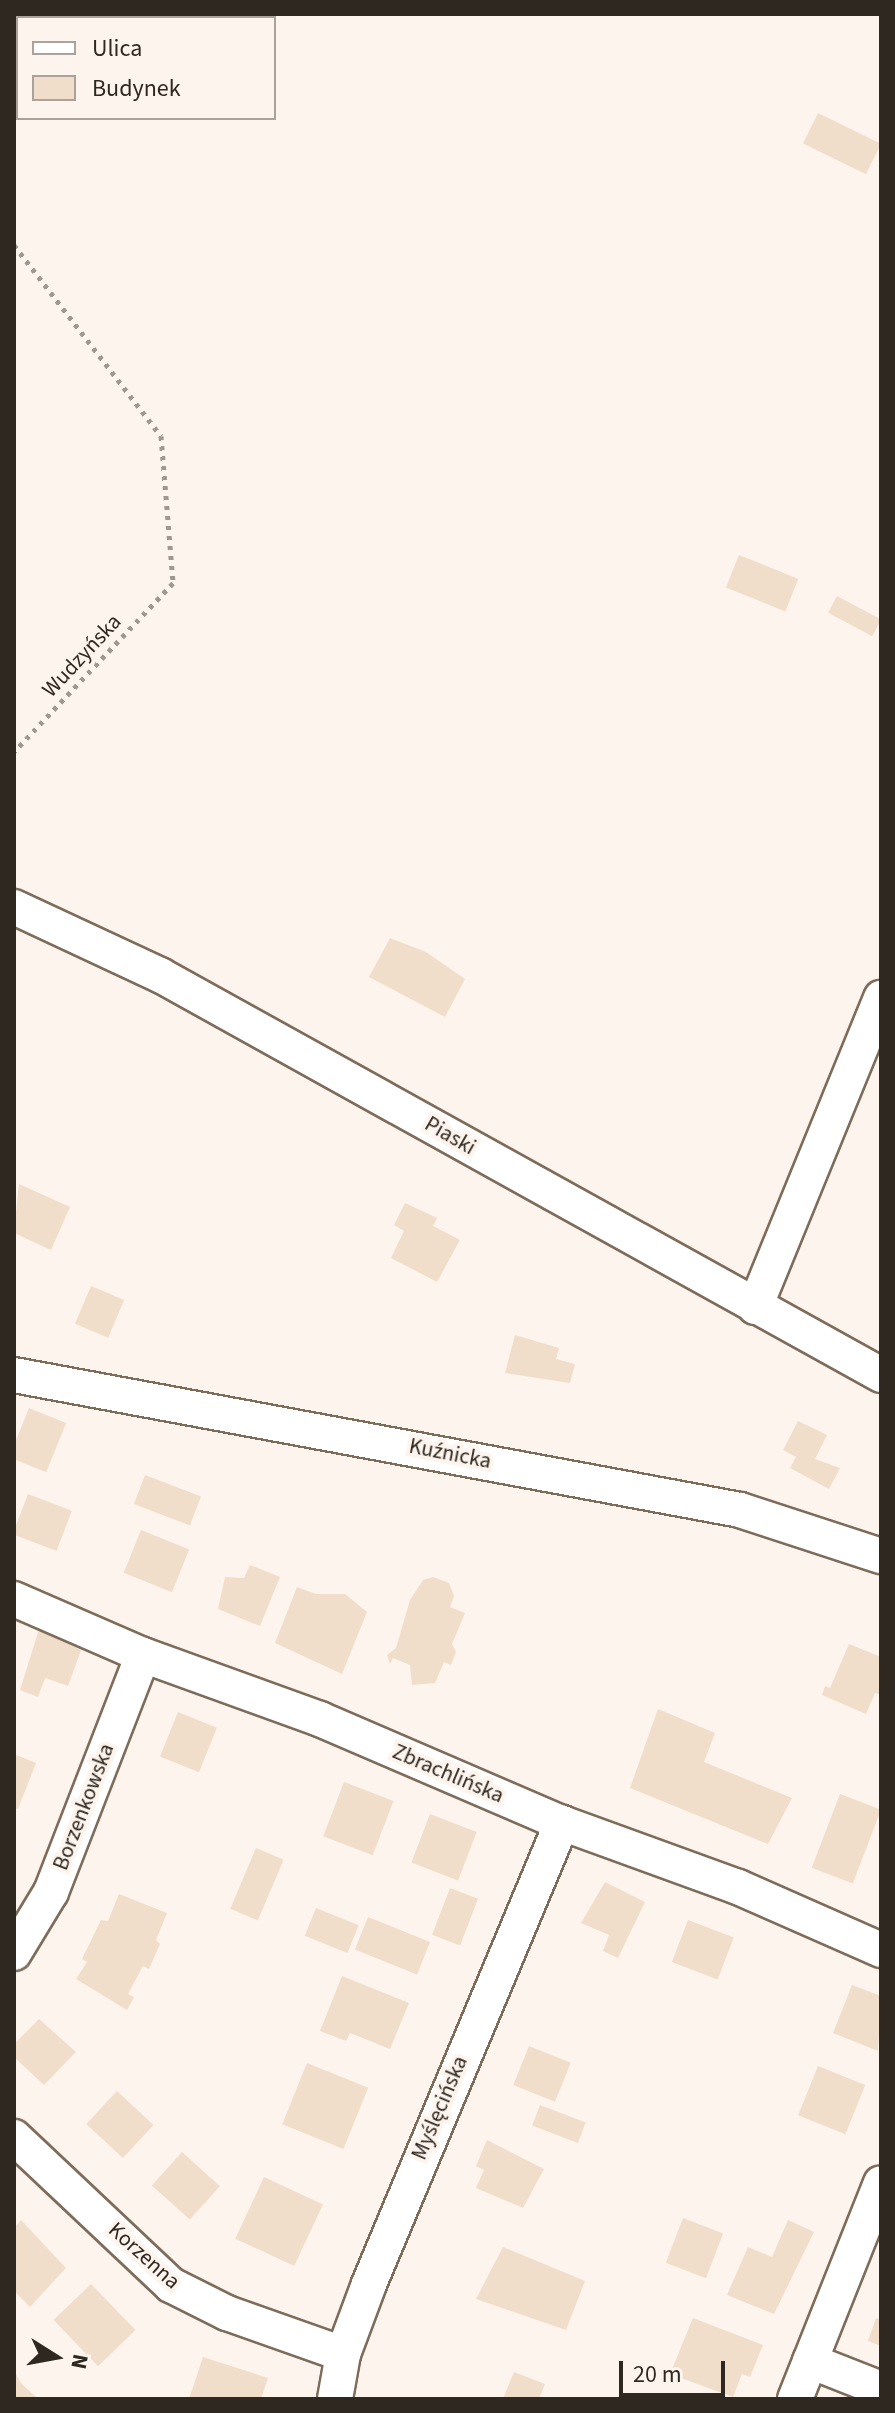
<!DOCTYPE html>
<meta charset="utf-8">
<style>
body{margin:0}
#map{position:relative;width:895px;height:2413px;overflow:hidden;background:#fcf4ed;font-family:"Source Sans 3",sans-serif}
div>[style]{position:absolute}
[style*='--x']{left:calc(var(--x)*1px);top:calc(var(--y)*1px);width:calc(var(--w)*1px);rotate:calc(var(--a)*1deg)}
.building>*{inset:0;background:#f1deca;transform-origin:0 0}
.path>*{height:5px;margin-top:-2.5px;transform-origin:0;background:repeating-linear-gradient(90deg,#9f9790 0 4px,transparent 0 10px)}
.roads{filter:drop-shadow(2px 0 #7e6c5b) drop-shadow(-2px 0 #7e6c5b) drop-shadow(0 2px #7e6c5b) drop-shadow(0 -2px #7e6c5b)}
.minor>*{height:34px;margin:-17px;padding:0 17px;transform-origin:17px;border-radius:17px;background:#fff}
span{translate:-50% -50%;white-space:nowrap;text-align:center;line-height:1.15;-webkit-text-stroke:8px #fcf4ed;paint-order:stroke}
.street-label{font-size:22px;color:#2f2821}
.frame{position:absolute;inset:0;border:16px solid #2f2821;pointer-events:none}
.legend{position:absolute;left:16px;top:16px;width:260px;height:104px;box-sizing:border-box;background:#fcf4ed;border:2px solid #aaa29b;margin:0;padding:10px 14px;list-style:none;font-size:24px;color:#2f2821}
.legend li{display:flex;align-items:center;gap:16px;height:40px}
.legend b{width:40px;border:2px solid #aaa29b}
.north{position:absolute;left:16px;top:2317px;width:80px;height:80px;-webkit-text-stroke:6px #fcf4ed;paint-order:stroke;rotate:101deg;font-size:22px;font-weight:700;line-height:32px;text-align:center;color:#2f2821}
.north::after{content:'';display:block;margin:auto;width:28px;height:36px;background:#2f2821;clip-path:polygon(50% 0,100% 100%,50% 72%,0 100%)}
.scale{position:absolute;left:619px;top:2361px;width:106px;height:36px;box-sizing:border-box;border:4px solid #2f2821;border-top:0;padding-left:10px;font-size:24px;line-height:28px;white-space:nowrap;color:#2f2821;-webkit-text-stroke:6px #fcf4ed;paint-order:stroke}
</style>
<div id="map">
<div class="building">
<i style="left:818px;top:113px;width:70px;height:34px;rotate:26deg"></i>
<i style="left:739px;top:555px;width:64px;height:35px;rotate:22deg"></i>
<i style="left:837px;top:596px;width:50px;height:19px;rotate:28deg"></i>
<i style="clip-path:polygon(390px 938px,426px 952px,465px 979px,445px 1017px,369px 977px)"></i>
<i style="clip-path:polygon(19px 1184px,70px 1207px,51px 1250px,14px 1233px)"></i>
<i style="clip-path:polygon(405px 1203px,437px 1218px,433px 1226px,460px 1240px,437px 1282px,391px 1258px,404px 1231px,394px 1225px)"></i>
<i style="left:91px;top:1286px;width:36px;height:41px;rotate:23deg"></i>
<i style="clip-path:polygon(515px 1335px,559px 1348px,556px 1359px,575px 1364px,570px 1383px,505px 1373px)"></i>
<i style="left:29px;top:1408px;width:40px;height:53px;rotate:22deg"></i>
<i style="clip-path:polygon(798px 1421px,827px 1435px,815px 1459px,840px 1468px,829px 1489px,790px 1468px,796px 1457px,783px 1450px)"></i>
<i style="left:145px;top:1475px;width:60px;height:31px;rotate:21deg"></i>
<i style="left:28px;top:1494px;width:47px;height:43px;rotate:21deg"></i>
<i style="left:141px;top:1530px;width:52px;height:46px;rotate:22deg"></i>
<i style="clip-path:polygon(250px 1565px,280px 1577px,260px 1626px,218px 1609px,225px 1577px,244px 1578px)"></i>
<i style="clip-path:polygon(433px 1577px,449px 1583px,454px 1596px,450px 1607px,465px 1613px,452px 1644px,456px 1652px,451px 1665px,444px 1662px,435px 1683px,412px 1685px,410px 1665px,393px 1658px,390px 1664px,387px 1655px,396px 1648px,410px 1600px,423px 1580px)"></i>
<i style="clip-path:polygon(297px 1587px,316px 1594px,345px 1594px,367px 1612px,342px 1674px,275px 1643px)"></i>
<i style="clip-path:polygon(39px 1629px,81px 1650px,68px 1686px,45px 1678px,38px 1697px,20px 1690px)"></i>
<i style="clip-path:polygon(849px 1644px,881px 1657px,881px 1695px,875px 1693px,866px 1714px,822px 1695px,825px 1686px,830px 1688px)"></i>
<i style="clip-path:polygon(658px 1709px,715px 1733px,704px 1762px,792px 1798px,768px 1844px,630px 1788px)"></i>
<i style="left:178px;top:1712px;width:42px;height:48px;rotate:22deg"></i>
<i style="clip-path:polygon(14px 1754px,36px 1763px,18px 1809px,14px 1808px)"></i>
<i style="left:344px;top:1782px;width:53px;height:58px;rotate:21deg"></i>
<i style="left:840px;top:1794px;width:44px;height:79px;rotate:21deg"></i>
<i style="left:430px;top:1814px;width:50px;height:52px;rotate:21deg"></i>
<i style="left:256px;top:1848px;width:30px;height:66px;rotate:23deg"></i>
<i style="clip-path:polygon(605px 1882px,645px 1902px,618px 1958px,603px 1951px,609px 1935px,581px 1923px)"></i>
<i style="left:450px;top:1888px;width:30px;height:50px;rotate:21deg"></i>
<i style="clip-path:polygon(119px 1894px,167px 1913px,156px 1940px,160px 1944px,149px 1969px,143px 1966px,128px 1994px,134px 1997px,127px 2010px,76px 1979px,87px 1962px,82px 1959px,101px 1920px,108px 1921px)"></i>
<i style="left:316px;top:1908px;width:46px;height:30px;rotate:22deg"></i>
<i style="left:368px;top:1917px;width:67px;height:35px;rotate:22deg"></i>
<i style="left:688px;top:1920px;width:49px;height:45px;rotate:21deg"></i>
<i style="clip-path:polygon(342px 1976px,409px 2003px,390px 2049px,350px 2033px,346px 2041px,320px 2031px)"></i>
<i style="clip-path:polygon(852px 1985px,881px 1996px,878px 2051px,833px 2033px)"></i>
<i style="clip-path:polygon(39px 2019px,76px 2052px,44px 2085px,14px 2057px,14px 2044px)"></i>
<i style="left:529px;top:2046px;width:45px;height:42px;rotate:22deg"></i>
<i style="left:307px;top:2063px;width:66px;height:66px;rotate:22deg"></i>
<i style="left:818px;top:2066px;width:51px;height:53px;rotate:22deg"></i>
<i style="left:117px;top:2091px;width:50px;height:45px;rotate:43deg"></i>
<i style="left:540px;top:2105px;width:49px;height:22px;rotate:21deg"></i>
<i style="clip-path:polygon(487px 2140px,544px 2169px,523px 2208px,476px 2188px,484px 2170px,476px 2166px)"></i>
<i style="left:182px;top:2152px;width:51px;height:45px;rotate:42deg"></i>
<i style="left:264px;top:2177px;width:65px;height:68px;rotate:25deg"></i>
<i style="left:683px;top:2218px;width:43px;height:48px;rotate:21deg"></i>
<i style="clip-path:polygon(21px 2220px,66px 2268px,30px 2307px,14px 2291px,14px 2228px)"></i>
<i style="clip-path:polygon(788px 2220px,814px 2232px,774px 2314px,727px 2295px,748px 2247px,772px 2257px)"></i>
<i style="clip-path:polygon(503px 2247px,585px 2281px,566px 2330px,476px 2299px)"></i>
<i style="left:91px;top:2284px;width:64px;height:52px;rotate:46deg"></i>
<i style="clip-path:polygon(693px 2318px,763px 2345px,750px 2377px,742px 2374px,733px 2397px,670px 2374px)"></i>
<i style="clip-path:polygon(876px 2318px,881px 2320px,881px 2346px,868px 2341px)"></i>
<i style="clip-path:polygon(203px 2357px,268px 2378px,261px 2399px,189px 2399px)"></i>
<i style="clip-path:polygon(14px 2371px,21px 2383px,38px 2399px,14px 2399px)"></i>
<i style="clip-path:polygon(514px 2372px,545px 2384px,539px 2399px,503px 2399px)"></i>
</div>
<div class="path">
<i style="--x:23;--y:18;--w:4;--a:-63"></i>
<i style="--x:14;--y:31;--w:7;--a:-56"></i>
<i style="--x:14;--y:245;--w:241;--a:52.4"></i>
<i style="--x:161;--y:436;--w:147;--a:85.3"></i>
<i style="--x:173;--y:583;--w:232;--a:133.3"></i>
</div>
<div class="roads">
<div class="minor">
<i style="--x:14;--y:907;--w:161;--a:25"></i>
<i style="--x:160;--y:975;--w:825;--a:29.02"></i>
<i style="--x:755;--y:1307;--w:334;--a:-67.8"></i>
<i style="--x:14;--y:1375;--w:738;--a:10.53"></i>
<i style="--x:740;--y:1510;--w:148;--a:18.1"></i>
<i style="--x:14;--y:1599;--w:141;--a:23.5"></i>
<i style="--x:143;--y:1655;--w:188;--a:19.9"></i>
<i style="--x:320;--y:1719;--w:263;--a:23.3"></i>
<i style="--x:562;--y:1823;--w:187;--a:20"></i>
<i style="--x:738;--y:1887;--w:156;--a:23.8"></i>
<i style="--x:14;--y:1953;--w:71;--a:-58.8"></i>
<i style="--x:51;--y:1892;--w:254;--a:-68.8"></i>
<i style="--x:14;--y:2137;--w:216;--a:43.3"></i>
<i style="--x:171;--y:2285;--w:63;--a:26.6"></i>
<i style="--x:227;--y:2313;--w:123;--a:19.5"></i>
<i style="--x:810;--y:2361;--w:76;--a:21.5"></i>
<i style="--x:335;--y:2399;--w:46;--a:-79.9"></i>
<i style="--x:343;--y:2354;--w:75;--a:-69.6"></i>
<i style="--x:369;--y:2284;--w:500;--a:-67.3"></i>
<i style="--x:795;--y:2399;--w:232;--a:-68.3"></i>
</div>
</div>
<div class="street-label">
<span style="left:82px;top:656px;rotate:-47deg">Wudzyńska</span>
<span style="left:450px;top:1136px;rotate:30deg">Piaski</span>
<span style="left:450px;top:1454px;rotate:11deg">Kuźnicka</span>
<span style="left:448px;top:1774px;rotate:23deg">Zbrachlińska</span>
<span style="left:84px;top:1807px;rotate:-69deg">Borzenkowska</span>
<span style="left:440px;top:2108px;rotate:-67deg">Myślęcińska</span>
<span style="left:144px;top:2256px;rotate:42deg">Korzenna</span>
</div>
<div class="frame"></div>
<ul class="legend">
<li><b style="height:10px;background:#fff"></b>Ulica</li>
<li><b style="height:22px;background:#f1deca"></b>Budynek</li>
</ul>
<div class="north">N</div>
<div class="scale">20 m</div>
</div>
